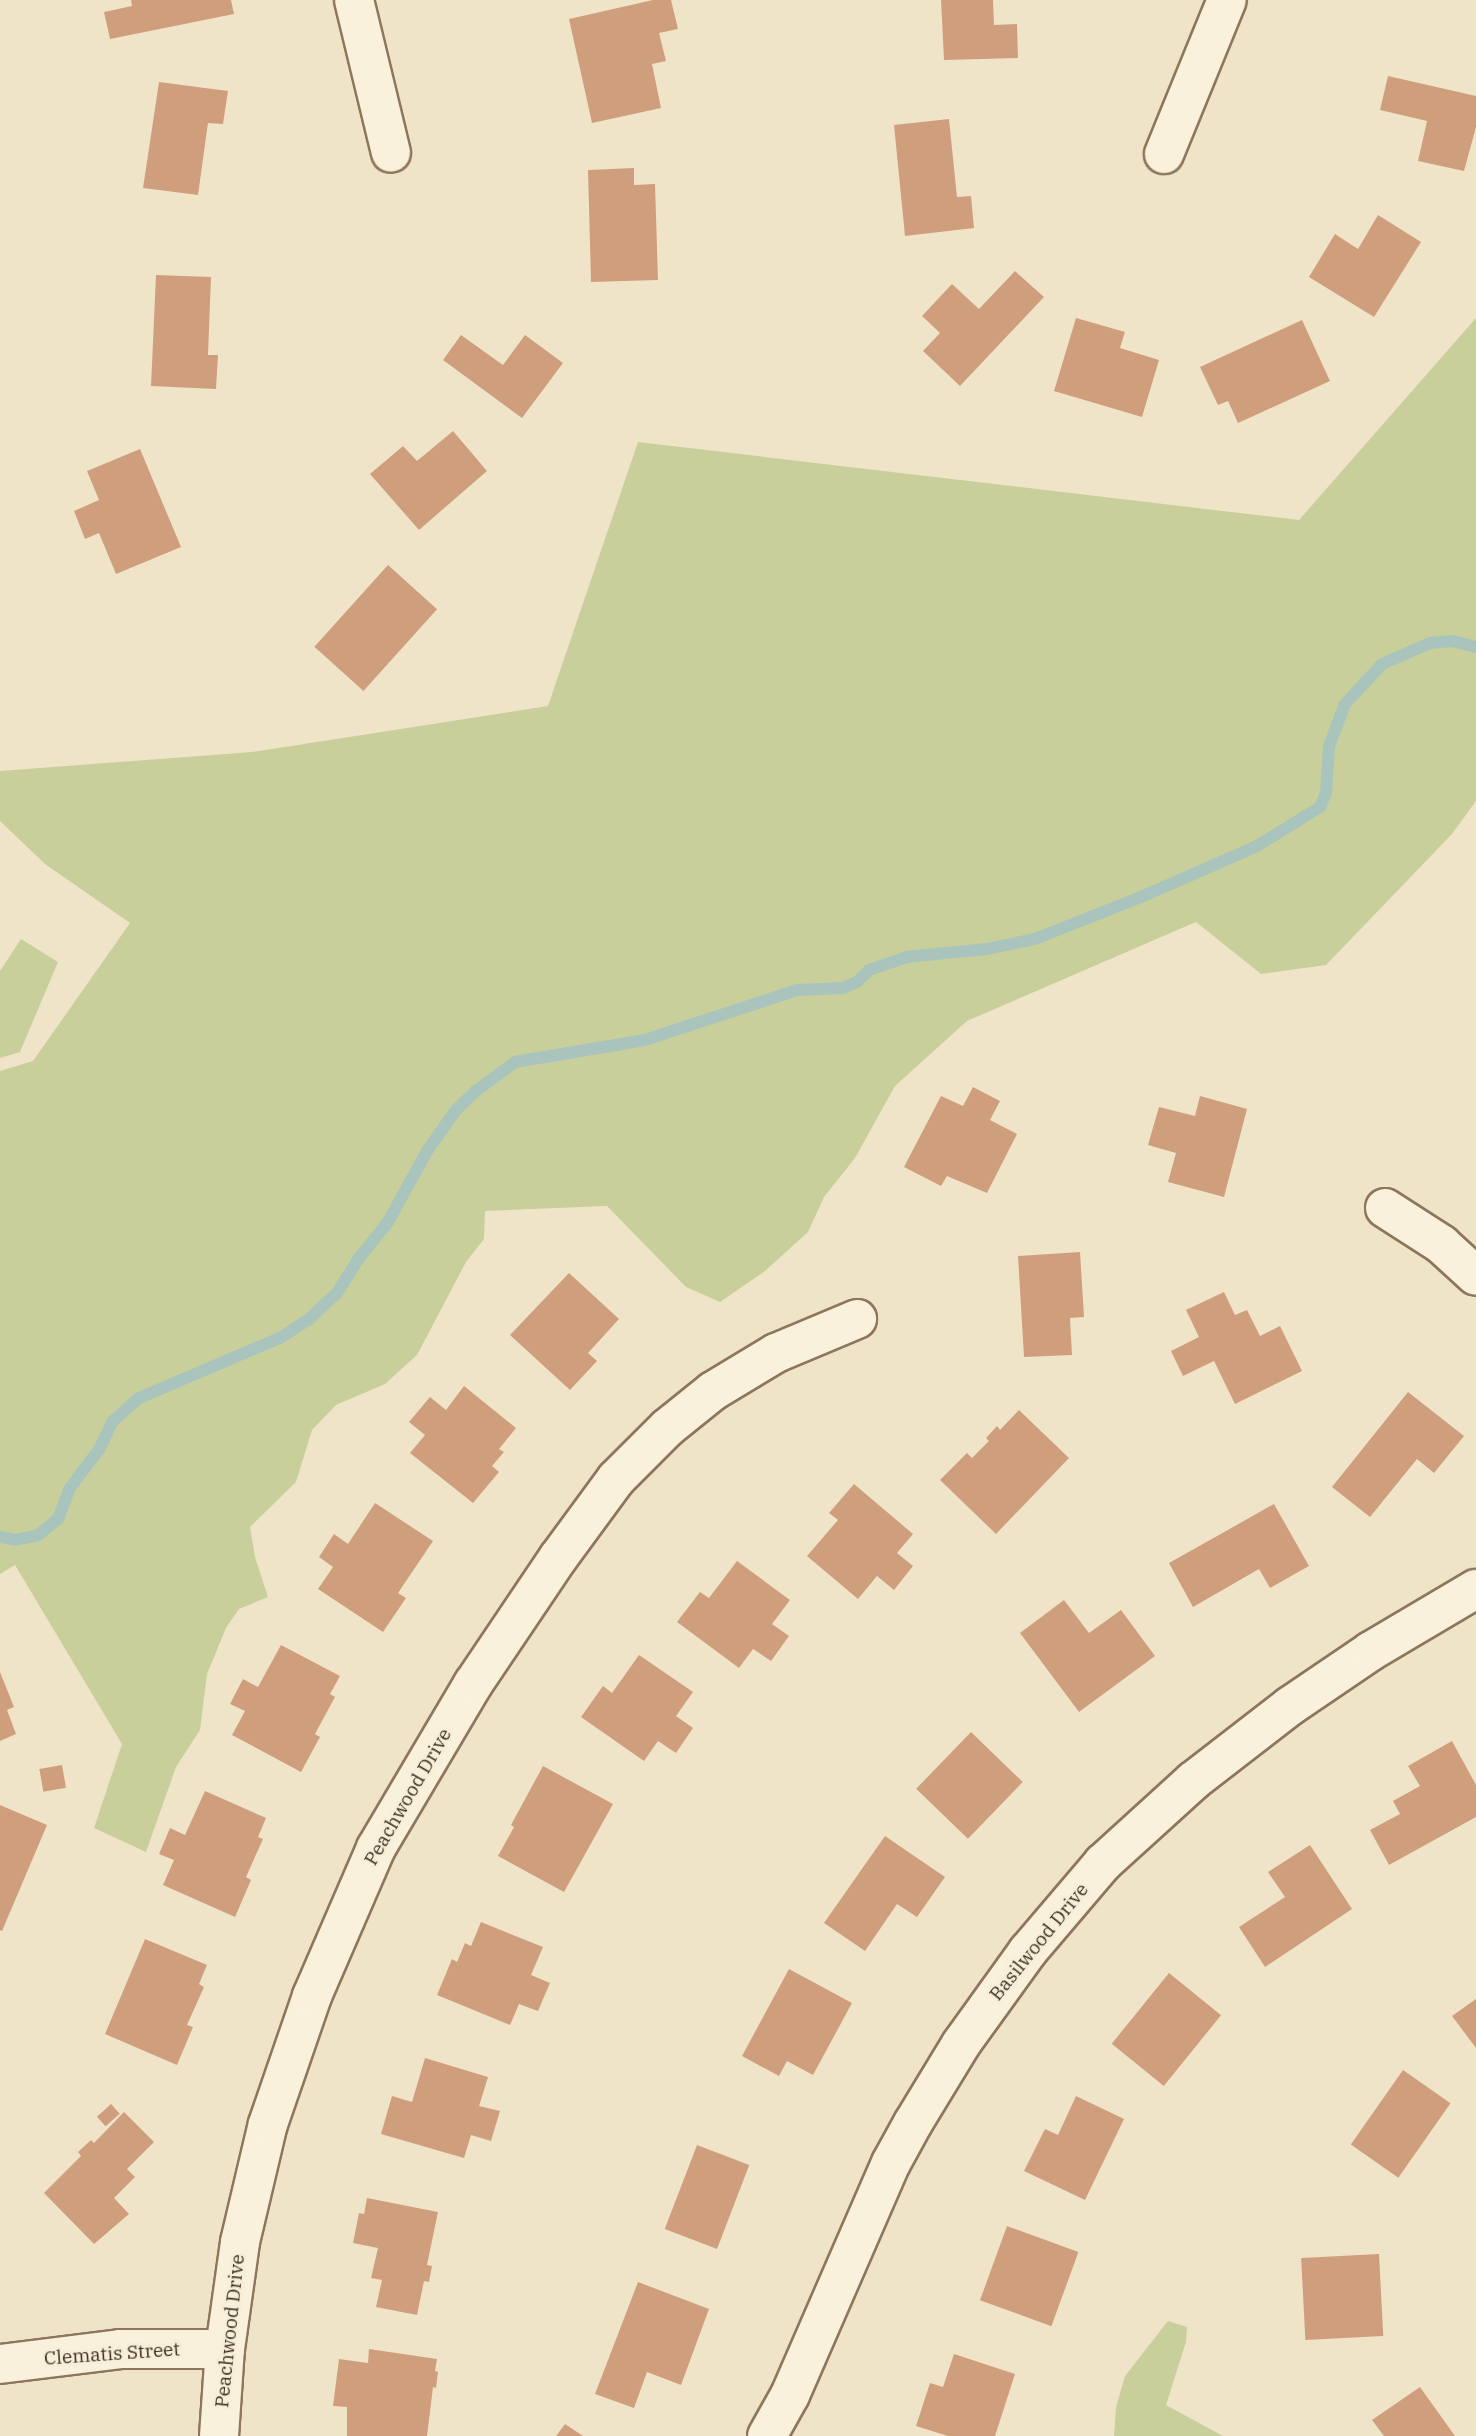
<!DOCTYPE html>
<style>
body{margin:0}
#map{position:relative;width:1476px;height:2436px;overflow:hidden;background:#f0e4c8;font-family:"IBM Plex Serif",serif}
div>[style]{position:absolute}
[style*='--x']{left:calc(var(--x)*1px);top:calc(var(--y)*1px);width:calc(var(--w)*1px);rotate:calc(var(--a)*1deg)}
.green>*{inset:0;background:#c9cf9b}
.stream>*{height:12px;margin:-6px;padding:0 6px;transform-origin:6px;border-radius:6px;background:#a9c4bc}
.building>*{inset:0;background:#cf9f7d;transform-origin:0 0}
.roads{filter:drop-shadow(2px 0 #8d765c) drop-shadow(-2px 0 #8d765c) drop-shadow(0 2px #8d765c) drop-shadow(0 -2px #8d765c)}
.minor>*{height:38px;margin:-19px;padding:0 19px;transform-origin:19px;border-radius:19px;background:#faf1dc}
span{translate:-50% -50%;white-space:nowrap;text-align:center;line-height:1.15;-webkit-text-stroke:6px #f7eed8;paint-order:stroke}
.street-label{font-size:19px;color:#3d2e20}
</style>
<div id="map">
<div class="green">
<i style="clip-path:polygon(1476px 318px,1476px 801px,1452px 834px,1326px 965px,1261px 974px,1196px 922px,967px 1021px,895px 1086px,855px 1158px,824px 1197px,808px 1232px,765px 1271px,720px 1302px,686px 1287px,607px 1206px,485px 1211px,484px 1239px,466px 1262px,417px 1355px,385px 1384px,336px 1405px,312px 1430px,296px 1482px,250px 1527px,255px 1557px,268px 1597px,239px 1609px,226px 1628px,207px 1674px,200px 1730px,176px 1767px,146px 1852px,94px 1828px,122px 1744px,15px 1565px,0 1574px,0 1071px,33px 1061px,130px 923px,45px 864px,0 821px,0 771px,252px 752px,548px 706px,638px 442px,1299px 520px)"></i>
<i style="clip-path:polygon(21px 939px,58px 962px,20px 1052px,0 1058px,0 971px)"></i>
<i style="clip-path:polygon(1168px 2321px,1187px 2327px,1186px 2342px,1166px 2405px,1223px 2436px,1114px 2436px,1116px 2407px,1125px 2376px)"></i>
</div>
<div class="stream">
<i style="--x:0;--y:1537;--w:15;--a:11"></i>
<i style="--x:15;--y:1540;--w:24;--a:-12"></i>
<i style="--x:38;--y:1535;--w:26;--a:-39"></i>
<i style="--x:58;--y:1519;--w:33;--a:-69"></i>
<i style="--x:70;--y:1488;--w:50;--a:-53.1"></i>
<i style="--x:100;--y:1448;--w:29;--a:-65"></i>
<i style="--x:112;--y:1422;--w:36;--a:-42"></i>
<i style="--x:139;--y:1398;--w:153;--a:-23.1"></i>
<i style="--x:280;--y:1338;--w:33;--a:-33"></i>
<i style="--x:308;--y:1320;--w:40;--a:-43"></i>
<i style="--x:337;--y:1293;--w:41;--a:-57.8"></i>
<i style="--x:359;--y:1258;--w:46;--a:-51.1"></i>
<i style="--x:388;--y:1222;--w:81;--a:-61.2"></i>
<i style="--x:427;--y:1151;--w:50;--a:-54.7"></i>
<i style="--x:456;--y:1110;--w:28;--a:-44"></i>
<i style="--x:476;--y:1091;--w:49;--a:-36.6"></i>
<i style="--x:515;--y:1062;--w:132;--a:-9.6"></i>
<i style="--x:645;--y:1040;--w:160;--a:-18.2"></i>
<i style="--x:797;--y:990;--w:46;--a:-2.5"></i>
<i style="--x:843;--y:988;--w:15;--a:-23"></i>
<i style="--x:857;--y:982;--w:17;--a:-45"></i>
<i style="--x:869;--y:970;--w:39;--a:-19"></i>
<i style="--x:906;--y:957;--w:81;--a:-5.6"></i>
<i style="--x:987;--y:949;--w:49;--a:-11.8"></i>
<i style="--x:1035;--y:939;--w:114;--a:-21.6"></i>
<i style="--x:1141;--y:897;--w:127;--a:-23.7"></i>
<i style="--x:1257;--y:846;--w:74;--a:-31.8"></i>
<i style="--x:1320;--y:807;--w:15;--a:-67"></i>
<i style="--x:1326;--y:793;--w:47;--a:-86.3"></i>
<i style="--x:1329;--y:746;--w:45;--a:-69.1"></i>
<i style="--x:1345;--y:704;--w:54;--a:-47.2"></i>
<i style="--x:1382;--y:664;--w:52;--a:-23.6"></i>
<i style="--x:1430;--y:643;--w:22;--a:-5"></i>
<i style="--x:1452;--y:641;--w:25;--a:14"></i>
</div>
<div class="building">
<i style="clip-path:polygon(131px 0,231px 0,234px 14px,110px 39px,104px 12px,132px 6px)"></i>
<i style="clip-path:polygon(653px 0,671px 0,678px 29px,659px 33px,666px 61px,652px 64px,661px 108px,592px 123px,569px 19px)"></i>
<i style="clip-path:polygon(941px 0,993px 0,994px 25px,1017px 24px,1018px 58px,944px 60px)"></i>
<i style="clip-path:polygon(1388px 76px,1476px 96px,1476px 127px,1464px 171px,1418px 161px,1427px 121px,1380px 110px)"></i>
<i style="clip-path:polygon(159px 82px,228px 91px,223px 124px,208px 123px,198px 195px,143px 188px)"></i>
<i style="clip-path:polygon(949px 119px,957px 197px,971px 196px,974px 228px,905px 236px,894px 125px)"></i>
<i style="clip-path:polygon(634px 168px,634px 185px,655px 184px,658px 280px,591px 282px,588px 170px)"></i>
<i style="clip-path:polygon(1378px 215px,1421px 242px,1374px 317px,1309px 277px,1335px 234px,1358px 249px)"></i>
<i style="clip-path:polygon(1015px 271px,1044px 297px,960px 386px,923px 351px,940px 333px,922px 316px,952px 284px,979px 309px)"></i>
<i style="clip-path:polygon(156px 275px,211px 277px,208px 355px,218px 355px,216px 389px,151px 386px)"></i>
<i style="clip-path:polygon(1076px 318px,1125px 332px,1120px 348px,1159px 360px,1142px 417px,1054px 391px)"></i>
<i style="clip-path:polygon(1302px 320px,1330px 381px,1238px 423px,1228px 401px,1218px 405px,1200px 367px)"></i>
<i style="clip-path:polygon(461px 335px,503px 365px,525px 335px,563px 363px,522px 418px,443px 360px)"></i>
<i style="clip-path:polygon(453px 431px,487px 471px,419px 530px,370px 474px,403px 446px,417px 461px)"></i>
<i style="clip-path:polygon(140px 449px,181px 547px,116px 574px,99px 533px,85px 539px,74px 511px,99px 500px,87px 471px)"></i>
<i style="left:388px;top:565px;width:66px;height:110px;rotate:42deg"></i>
<i style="clip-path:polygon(973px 1087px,1000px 1101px,990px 1120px,1017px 1134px,987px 1193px,947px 1176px,941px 1186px,904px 1167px,941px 1096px,963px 1106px)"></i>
<i style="clip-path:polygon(1200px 1096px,1247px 1109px,1224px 1197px,1168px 1182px,1176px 1153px,1148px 1145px,1159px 1107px,1195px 1116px)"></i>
<i style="clip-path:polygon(1080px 1252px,1084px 1317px,1070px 1318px,1072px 1355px,1024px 1357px,1018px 1256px)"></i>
<i style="clip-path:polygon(569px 1273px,619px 1319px,588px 1353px,597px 1361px,570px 1390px,510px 1335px)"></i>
<i style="clip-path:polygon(1224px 1292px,1235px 1315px,1247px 1310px,1260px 1336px,1280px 1326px,1302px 1371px,1235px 1404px,1214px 1361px,1183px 1376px,1171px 1351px,1199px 1337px,1186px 1310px)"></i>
<i style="clip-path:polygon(464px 1386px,516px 1428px,499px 1449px,504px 1452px,492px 1466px,499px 1472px,473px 1503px,410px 1453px,425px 1435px,409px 1422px,430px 1397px,446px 1410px)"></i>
<i style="clip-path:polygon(1408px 1392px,1464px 1436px,1434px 1473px,1417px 1459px,1370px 1517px,1332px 1487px)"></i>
<i style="clip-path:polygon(1019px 1410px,1069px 1458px,996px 1534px,940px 1480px,967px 1453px,972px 1458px,989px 1441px,986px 1438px,997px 1426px,1000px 1430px)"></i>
<i style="clip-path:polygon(854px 1484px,913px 1534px,897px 1553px,913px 1566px,894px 1590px,877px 1576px,858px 1599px,807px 1556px,838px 1520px,829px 1513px)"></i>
<i style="clip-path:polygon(375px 1503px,433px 1541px,398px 1593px,406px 1598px,383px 1632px,318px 1589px,333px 1567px,319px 1557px,334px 1534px,348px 1544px)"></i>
<i style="clip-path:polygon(1274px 1504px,1309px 1566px,1270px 1588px,1259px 1569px,1193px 1607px,1169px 1563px)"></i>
<i style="clip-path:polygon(737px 1561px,790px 1600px,772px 1624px,789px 1636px,771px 1661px,753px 1649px,739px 1668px,677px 1622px,700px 1592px,709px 1598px)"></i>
<i style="clip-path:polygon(1064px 1600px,1089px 1633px,1121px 1610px,1155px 1656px,1079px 1712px,1020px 1633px)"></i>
<i style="clip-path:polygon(281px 1645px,340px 1676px,330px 1694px,335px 1697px,315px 1734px,320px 1737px,301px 1772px,232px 1735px,245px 1711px,230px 1704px,243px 1679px,258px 1687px)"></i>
<i style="clip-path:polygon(639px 1655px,693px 1692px,676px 1716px,693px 1728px,676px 1753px,658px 1741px,644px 1761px,581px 1717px,603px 1686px,612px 1693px)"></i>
<i style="clip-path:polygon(0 1672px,14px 1707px,7px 1710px,16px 1734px,0 1741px)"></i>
<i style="left:971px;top:1732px;width:72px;height:79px;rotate:44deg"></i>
<i style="clip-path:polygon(1452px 1741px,1476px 1785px,1476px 1817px,1389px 1865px,1370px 1830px,1400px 1814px,1393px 1801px,1420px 1786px,1408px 1766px)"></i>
<i style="left:62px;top:1765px;width:23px;height:23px;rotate:80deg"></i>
<i style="clip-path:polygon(543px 1766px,613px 1804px,564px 1892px,498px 1856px,514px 1827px,511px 1825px)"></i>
<i style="clip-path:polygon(205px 1791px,266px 1818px,258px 1837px,263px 1839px,246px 1877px,251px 1880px,235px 1917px,163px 1885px,174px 1860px,159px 1854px,170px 1828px,185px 1835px)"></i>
<i style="clip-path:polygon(0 1805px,47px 1825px,2px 1931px,0 1930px)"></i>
<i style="clip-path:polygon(885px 1836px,945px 1877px,917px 1917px,897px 1904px,865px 1951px,824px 1923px)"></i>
<i style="clip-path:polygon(1310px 1845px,1352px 1909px,1265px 1967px,1239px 1927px,1285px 1897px,1268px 1872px)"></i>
<i style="clip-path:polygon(481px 1922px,543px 1947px,531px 1975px,550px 1983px,538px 2011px,519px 2004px,510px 2025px,437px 1995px,452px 1959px,457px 1962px,465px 1943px,471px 1946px)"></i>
<i style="clip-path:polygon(145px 1939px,207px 1965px,199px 1984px,204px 1987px,187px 2025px,193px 2027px,177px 2065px,105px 2034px)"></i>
<i style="clip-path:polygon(789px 1969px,852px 2003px,813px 2075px,787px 2061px,779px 2076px,742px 2056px)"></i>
<i style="left:1169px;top:1973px;width:67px;height:91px;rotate:39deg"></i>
<i style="clip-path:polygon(1476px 1999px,1476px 2048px,1452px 2016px)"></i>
<i style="clip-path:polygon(425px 2058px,488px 2077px,479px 2106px,500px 2111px,491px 2141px,471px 2135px,464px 2158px,381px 2134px,392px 2096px,412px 2102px)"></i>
<i style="left:1403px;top:2070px;width:58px;height:91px;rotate:35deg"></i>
<i style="clip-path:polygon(1076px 2096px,1124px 2119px,1085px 2200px,1024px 2171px,1045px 2129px,1058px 2135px)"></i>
<i style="left:111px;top:2104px;width:13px;height:19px;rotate:48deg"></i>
<i style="clip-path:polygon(124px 2112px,154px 2142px,127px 2169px,135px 2177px,114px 2198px,129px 2214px,94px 2244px,44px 2193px,81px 2156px,78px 2152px,91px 2140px,94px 2143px)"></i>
<i style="left:697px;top:2145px;width:56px;height:90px;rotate:21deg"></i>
<i style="clip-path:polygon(367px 2198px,438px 2212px,427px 2265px,432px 2266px,429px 2282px,424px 2281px,417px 2315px,376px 2307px,382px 2280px,371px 2278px,378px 2248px,353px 2243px,359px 2213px,364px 2214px)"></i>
<i style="left:1007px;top:2226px;width:76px;height:79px;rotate:20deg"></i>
<i style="left:1379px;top:2254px;width:82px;height:78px;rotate:87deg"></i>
<i style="clip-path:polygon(638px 2282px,709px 2309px,681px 2385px,647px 2372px,634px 2408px,595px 2394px)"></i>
<i style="clip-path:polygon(369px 2349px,437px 2359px,435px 2371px,438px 2372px,436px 2388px,433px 2387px,427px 2436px,347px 2436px,347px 2407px,333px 2406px,339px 2359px,368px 2363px)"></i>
<i style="clip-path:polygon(954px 2354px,1015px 2374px,995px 2436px,948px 2436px,916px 2426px,930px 2383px,943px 2387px)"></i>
<i style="clip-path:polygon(1420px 2387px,1455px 2436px,1384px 2436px,1372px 2420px)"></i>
<i style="clip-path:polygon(565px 2424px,583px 2436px,556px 2436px)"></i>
</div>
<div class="roads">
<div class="minor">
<i style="--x:354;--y:0;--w:157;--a:76.4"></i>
<i style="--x:1164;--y:154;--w:166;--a:-67.8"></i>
<i style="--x:1385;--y:1208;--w:67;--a:32.7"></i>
<i style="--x:1441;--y:1244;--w:47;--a:42.4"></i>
<i style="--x:0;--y:2364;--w:121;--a:-7.1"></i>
<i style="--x:120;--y:2349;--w:105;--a:0"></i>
<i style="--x:219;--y:2436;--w:87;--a:-86.1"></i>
<i style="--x:225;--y:2349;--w:108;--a:-82"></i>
<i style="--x:240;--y:2242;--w:121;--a:-76.7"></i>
<i style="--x:268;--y:2124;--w:135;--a:-71"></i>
<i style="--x:312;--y:1996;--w:161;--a:-66.6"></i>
<i style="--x:376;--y:1848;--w:191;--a:-59.4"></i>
<i style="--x:473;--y:1684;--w:152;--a:-56"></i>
<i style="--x:558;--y:1558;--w:98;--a:-53.7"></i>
<i style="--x:616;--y:1479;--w:72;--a:-45"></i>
<i style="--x:667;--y:1428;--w:59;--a:-38.8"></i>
<i style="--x:713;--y:1391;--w:74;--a:-31.1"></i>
<i style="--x:776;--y:1353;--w:88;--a:-22.8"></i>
<i style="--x:767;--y:2436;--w:47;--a:-60.7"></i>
<i style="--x:790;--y:2395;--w:253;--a:-66.5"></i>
<i style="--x:891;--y:2163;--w:46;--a:-61.2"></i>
<i style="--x:913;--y:2123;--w:92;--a:-58.7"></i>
<i style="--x:961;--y:2044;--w:115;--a:-54.2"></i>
<i style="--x:1028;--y:1951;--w:116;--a:-49.6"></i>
<i style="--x:1103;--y:1863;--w:122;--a:-42.3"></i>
<i style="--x:1193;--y:1781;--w:123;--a:-37.7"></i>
<i style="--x:1290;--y:1706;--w:98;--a:-34.2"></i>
<i style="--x:1371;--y:1651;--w:122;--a:-30.6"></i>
</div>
</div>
<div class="street-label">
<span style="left:408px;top:1797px;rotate:-60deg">Peachwood Drive</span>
<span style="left:1039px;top:1942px;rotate:-51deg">Basilwood Drive</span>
<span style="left:230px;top:2331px;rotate:-84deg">Peachwood Drive</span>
<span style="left:112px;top:2354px;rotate:-4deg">Clematis Street</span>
</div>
</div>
